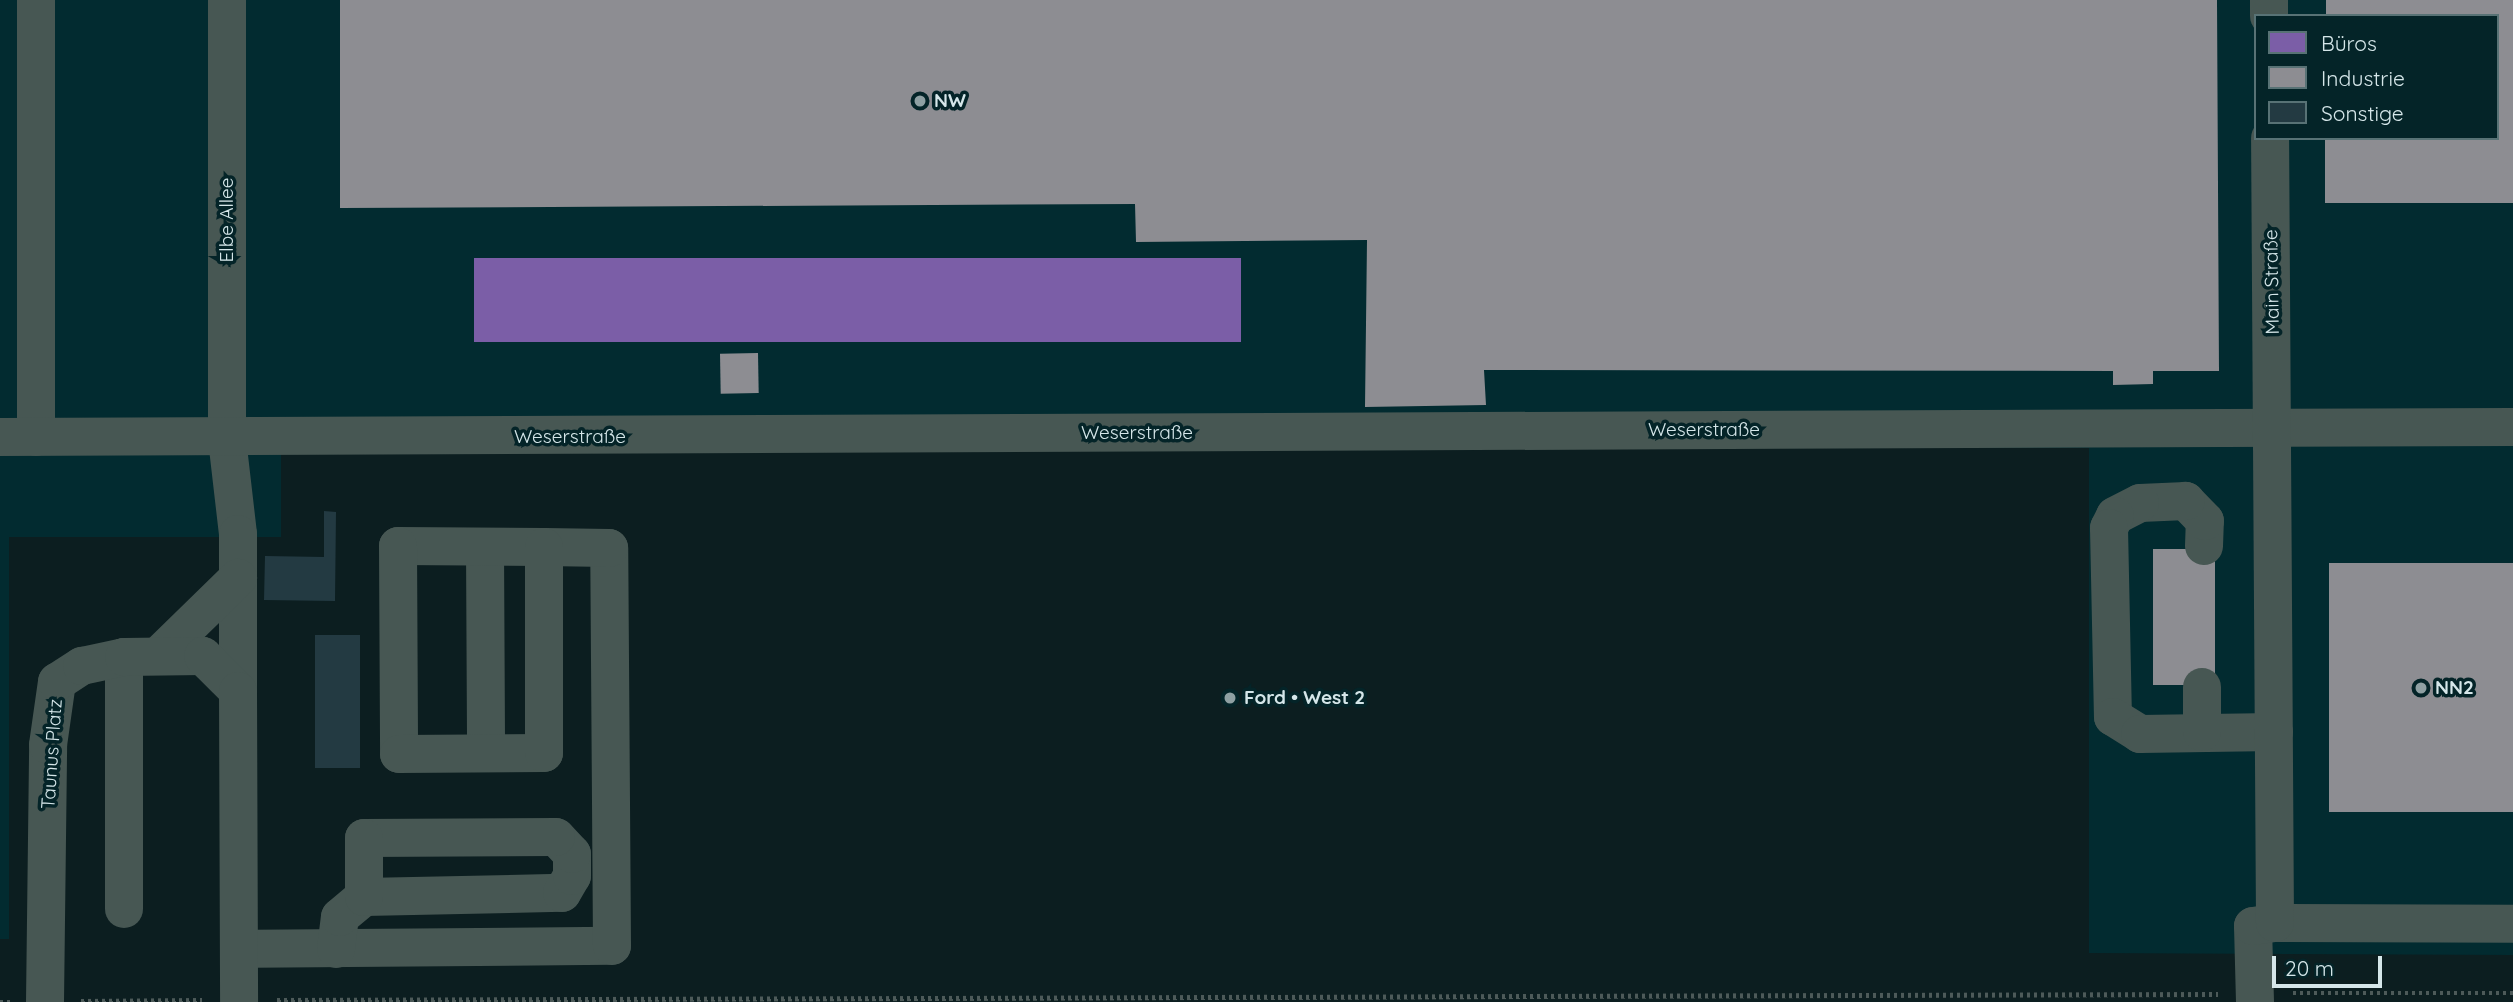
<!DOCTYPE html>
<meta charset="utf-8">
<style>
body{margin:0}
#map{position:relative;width:2513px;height:1002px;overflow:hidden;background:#0c1e20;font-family:Quicksand,sans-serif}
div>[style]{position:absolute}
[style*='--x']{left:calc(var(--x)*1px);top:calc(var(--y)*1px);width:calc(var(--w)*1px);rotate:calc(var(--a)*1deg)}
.built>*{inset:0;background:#022b30}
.offices>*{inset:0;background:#7b5ea7;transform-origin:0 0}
.industry>*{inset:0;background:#8d8d92;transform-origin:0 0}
.building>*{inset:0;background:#233a42;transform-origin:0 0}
.path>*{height:4.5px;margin-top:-2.25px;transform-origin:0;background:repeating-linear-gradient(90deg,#4d5a59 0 3.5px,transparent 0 7px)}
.minor>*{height:38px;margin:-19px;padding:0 19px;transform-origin:19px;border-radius:19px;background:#475753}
.dots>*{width:19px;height:19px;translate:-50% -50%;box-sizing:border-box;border:4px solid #042428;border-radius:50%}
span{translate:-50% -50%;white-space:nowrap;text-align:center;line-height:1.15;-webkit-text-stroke:7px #042428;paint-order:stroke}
.poi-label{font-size:19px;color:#d5e6e9;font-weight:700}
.left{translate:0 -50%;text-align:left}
.street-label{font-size:19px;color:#d5e6e9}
.legend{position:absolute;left:2254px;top:14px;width:245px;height:126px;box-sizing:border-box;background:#042428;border:2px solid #587275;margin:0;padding:9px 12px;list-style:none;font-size:21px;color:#d5e6e9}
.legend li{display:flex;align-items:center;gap:14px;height:35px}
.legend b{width:35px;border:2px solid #587275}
.scale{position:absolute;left:2272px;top:956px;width:110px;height:32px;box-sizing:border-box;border:4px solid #d5e6e9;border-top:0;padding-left:9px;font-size:21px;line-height:24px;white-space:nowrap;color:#d5e6e9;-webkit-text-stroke:5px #042428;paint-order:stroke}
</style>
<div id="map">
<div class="built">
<i style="clip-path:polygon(evenodd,0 0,2513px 0,2513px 955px,2089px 953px,2089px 448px,281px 448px,281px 537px,9px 537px,9px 939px,0 939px,0 0,2256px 16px,2497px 16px,2497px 138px,2256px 138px,2256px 16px)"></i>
</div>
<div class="offices">
<i style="left:1241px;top:258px;width:84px;height:767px;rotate:90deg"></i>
</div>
<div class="industry">
<i style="clip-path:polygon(340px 0,2217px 0,2219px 371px,2153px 371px,2153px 384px,2113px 385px,2113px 371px,1484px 370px,1486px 405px,1365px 407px,1367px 240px,1136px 242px,1135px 204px,340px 208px)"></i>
<i style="clip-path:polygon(2326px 0,2513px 0,2513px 203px,2325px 203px,2325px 138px,2497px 138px,2497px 16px,2326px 16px)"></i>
<i style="left:758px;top:353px;width:40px;height:38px;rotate:89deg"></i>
<i style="left:2153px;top:549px;width:62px;height:136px"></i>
<i style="left:2513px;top:563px;width:249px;height:184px;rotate:90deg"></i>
</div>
<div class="building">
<i style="clip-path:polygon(324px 511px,336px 512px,335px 601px,264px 600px,265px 556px,324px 557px)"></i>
<i style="left:315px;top:635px;width:45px;height:133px"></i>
</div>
<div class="path">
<i style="--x:2293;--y:993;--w:220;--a:0"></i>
<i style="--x:277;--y:1000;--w:1941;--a:-0.18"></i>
<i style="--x:81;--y:1001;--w:121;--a:-0.5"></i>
<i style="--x:0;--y:1002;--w:10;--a:0"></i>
</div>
<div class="minor">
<i style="--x:36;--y:0;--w:437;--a:90"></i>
<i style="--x:227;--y:0;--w:439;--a:90"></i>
<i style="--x:227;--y:439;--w:96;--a:83.4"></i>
<i style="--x:238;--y:534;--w:157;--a:90"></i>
<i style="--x:2269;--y:0;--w:16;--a:90"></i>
<i style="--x:0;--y:437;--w:2513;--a:-0.23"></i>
<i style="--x:2204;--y:546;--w:25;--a:-88"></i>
<i style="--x:2205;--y:521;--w:28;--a:-134"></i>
<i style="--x:2186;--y:501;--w:46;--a:177.5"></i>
<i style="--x:2140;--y:503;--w:28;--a:153"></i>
<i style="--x:2115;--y:516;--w:13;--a:117"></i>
<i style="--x:2109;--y:528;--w:189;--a:88.8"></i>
<i style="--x:2113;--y:717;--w:32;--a:32"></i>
<i style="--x:2140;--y:734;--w:134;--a:-0.9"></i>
<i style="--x:485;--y:547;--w:206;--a:89.7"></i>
<i style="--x:158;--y:656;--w:112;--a:-44.3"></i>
<i style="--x:124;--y:657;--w:252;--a:90"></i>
<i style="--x:2202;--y:687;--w:45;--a:90"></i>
<i style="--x:2275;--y:923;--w:238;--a:0.2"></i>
<i style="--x:239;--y:949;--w:373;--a:-0.5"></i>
<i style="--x:612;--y:946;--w:398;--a:-90.4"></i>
<i style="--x:609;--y:548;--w:65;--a:-179.1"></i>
<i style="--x:544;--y:547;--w:146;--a:-179.6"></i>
<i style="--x:398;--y:546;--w:208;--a:89.7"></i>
<i style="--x:399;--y:754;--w:145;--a:-0.4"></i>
<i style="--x:544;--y:753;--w:206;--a:-90"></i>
<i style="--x:336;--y:949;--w:32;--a:-83"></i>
<i style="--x:340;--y:917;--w:31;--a:-40"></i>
<i style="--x:364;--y:897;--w:198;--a:-1.2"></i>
<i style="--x:562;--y:893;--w:20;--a:-60"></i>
<i style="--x:572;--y:876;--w:22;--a:-90"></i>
<i style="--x:572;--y:854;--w:23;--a:-133"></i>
<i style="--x:556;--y:837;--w:192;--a:179.7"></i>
<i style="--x:364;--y:838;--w:59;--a:90"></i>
<i style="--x:45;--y:1002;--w:257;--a:-89.3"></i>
<i style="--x:48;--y:745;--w:64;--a:-81.9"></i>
<i style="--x:57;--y:682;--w:30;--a:-33"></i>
<i style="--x:82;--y:666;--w:43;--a:-12.1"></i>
<i style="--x:124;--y:657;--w:79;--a:-0.7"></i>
<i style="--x:203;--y:656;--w:49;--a:45"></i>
<i style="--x:238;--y:691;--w:311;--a:89.8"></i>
<i style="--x:2255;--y:1002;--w:76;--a:-91.5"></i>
<i style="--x:2253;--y:926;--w:22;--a:-8"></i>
<i style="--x:2275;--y:923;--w:785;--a:-90.36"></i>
</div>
<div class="dots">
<i style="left:920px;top:101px;background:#8fa0a3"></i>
<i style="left:2421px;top:688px;background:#8fa0a3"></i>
<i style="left:1230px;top:698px;background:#8fa0a3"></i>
</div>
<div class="poi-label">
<span class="left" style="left:934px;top:101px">NW</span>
<span class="left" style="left:2435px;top:688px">NN2</span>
<span class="left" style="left:1244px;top:698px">Ford • West 2</span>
</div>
<div class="street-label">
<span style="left:227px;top:220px;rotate:-90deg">Elbe Allee</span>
<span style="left:2272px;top:282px;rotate:-91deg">Main Straße</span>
<span style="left:1704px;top:430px">Weserstraße</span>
<span style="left:1137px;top:433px">Weserstraße</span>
<span style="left:570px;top:437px">Weserstraße</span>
<span style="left:52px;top:754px;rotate:-86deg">Taunus Platz</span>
</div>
<ul class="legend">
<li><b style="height:19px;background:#7b5ea7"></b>Büros</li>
<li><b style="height:19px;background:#8d8d92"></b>Industrie</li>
<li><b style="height:19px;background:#233a42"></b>Sonstige</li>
</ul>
<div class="scale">20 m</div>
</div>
